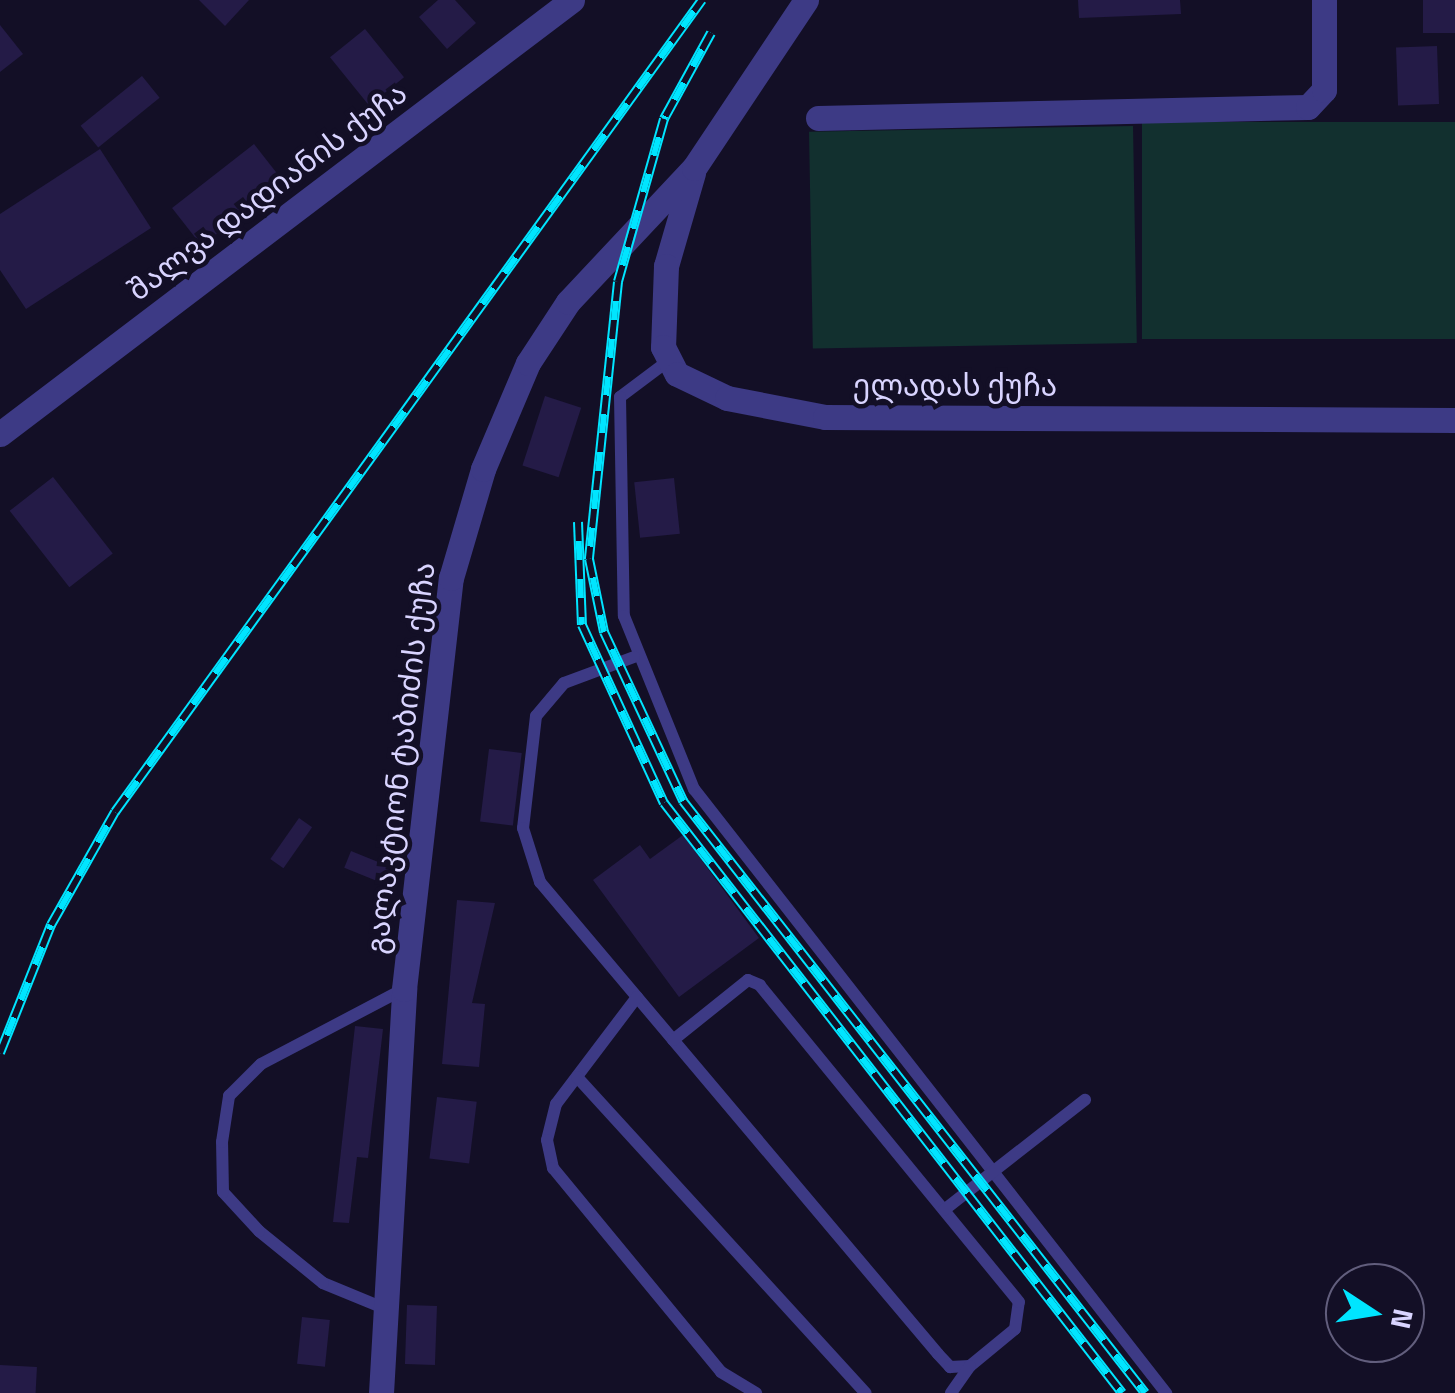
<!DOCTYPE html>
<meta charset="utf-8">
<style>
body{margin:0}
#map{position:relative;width:1455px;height:1393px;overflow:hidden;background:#130f26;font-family:"Titillium Web","Noto Sans Georgian",sans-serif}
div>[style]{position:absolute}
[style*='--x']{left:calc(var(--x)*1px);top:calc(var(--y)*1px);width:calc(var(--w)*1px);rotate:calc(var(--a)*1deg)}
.green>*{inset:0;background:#12302f;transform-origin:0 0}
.building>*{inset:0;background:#241b47;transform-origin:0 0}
.lane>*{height:12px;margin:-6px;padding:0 6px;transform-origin:6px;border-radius:6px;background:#3d3a85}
.street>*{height:25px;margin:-12.5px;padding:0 12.5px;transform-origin:12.5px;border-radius:12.5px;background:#3d3a85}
.rail>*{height:10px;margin-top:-5px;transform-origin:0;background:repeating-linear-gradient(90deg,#130f26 0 19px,#00e5ff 0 38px);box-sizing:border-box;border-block:2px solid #00e5ff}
span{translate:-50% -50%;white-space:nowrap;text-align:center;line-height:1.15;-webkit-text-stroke:9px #130f26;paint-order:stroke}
.street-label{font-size:30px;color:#d9d4ff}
.north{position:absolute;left:1325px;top:1263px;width:100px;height:100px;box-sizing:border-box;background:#130f26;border:2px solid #625e7d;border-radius:50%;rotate:102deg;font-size:28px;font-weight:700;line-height:40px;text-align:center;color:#d9d4ff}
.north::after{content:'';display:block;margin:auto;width:35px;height:45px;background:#00e5ff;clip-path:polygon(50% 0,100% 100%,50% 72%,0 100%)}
</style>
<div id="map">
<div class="green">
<i style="left:1455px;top:122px;width:217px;height:313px;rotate:90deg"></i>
<i style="left:1133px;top:126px;width:217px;height:324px;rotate:89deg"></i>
</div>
<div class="building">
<i style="clip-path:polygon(199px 0,249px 0,225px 26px)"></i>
<i style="clip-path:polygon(438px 0,455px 0,476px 23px,447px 49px,419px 17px)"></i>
<i style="clip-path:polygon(1078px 0,1180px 0,1181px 14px,1079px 18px)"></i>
<i style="left:1423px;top:0;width:32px;height:33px"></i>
<i style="clip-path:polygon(0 25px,23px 54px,0 72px)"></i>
<i style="left:365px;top:29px;width:62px;height:45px;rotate:51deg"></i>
<i style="left:1437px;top:46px;width:58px;height:41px;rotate:88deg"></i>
<i style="left:142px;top:76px;width:28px;height:79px;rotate:51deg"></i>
<i style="left:254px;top:144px;width:48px;height:104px;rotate:52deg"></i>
<i style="clip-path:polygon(100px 149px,151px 228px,26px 309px,0 270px,0 214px)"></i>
<i style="left:545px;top:396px;width:38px;height:73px;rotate:18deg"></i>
<i style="left:53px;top:477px;width:97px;height:55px;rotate:52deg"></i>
<i style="left:674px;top:478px;width:56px;height:40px;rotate:84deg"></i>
<i style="left:489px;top:749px;width:33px;height:73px;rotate:7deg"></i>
<i style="left:299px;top:818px;width:16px;height:50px;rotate:35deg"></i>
<i style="clip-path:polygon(683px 835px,759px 938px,679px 997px,593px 880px,640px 845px,650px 859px)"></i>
<i style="left:351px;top:851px;width:42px;height:18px;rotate:22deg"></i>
<i style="clip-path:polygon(457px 900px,495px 903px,472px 1003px,485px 1004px,479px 1067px,442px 1064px)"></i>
<i style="clip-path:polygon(355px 1026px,383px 1029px,368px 1158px,357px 1157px,349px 1223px,333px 1222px)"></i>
<i style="left:437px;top:1097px;width:40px;height:62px;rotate:7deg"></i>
<i style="left:407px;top:1305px;width:30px;height:59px;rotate:2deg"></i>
<i style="left:302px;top:1317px;width:28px;height:47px;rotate:6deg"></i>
<i style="left:0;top:1365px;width:37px;height:28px;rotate:3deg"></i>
</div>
<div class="lane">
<i style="--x:668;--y:361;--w:60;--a:143.1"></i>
<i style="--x:620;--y:397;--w:219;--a:89"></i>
<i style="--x:624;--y:616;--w:187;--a:68"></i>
<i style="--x:694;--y:789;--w:767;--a:51.99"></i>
<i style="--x:634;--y:657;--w:75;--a:159.6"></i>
<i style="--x:564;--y:683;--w:43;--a:130.3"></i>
<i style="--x:536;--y:716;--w:113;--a:96.6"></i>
<i style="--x:523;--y:828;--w:57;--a:72.5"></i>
<i style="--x:540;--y:882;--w:617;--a:49.86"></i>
<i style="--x:938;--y:1354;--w:18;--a:47"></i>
<i style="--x:950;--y:1367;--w:20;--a:-3"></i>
<i style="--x:970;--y:1366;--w:58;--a:-39.4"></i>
<i style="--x:1015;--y:1329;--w:27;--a:-82"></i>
<i style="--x:1019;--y:1302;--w:409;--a:-129.3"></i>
<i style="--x:760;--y:985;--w:13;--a:-157"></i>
<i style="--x:748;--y:980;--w:96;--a:141.3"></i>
<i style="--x:637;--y:997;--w:134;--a:127.1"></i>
<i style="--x:556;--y:1104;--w:37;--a:104"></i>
<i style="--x:547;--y:1140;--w:29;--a:78"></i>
<i style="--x:553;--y:1168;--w:264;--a:50.5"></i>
<i style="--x:721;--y:1372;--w:41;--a:31"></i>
<i style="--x:577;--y:1077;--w:428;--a:47.6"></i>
<i style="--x:944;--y:1210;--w:179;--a:-38"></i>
<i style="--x:386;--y:1309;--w:68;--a:-157.6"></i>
<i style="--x:323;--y:1283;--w:82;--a:-140.9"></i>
<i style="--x:259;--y:1231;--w:53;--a:-132.7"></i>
<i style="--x:223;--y:1192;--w:50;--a:-91.1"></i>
<i style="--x:222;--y:1142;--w:47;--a:-81.3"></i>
<i style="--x:229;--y:1096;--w:45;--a:-45"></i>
<i style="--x:261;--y:1064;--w:161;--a:-27.7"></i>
<i style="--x:951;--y:1393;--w:33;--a:-55"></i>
</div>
<div class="street">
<i style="--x:818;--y:118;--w:490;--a:-1.3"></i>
<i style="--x:1308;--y:107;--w:23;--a:-47"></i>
<i style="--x:1324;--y:90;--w:90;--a:-90"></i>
<i style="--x:693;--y:173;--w:97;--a:106.2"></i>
<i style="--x:666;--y:266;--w:81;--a:92.1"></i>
<i style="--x:663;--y:347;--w:30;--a:63"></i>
<i style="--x:677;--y:374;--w:55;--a:25.6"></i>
<i style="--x:727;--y:398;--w:100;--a:11"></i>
<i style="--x:825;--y:417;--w:630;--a:0.27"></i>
<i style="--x:0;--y:434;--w:718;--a:-37.19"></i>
<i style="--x:381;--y:1393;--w:405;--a:-86.7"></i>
<i style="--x:404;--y:989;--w:414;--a:-83.5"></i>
<i style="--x:451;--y:578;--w:114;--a:-73.6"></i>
<i style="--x:483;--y:469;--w:115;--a:-67"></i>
<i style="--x:528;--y:363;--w:73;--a:-56.7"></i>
<i style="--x:568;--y:302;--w:184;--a:-46.8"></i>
<i style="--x:694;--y:168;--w:202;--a:-56.3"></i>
</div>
<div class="rail">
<i style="--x:711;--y:33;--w:98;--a:118.7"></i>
<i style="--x:664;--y:119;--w:169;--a:105.8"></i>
<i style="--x:618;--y:282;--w:279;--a:96"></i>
<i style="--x:589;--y:559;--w:75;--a:78.4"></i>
<i style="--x:604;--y:632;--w:187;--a:64.9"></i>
<i style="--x:683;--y:801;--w:751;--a:52.03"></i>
<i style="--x:578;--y:522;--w:103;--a:87.8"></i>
<i style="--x:582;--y:625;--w:196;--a:65.3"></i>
<i style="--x:664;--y:803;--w:747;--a:52.18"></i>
<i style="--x:0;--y:1053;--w:138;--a:-68.3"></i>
<i style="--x:51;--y:925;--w:130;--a:-60.5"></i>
<i style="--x:115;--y:812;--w:1002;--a:-54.14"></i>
</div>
<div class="street-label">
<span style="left:267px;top:191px;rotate:-37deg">შალვა დადიანის ქუჩა</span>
<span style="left:955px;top:385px">ელადას ქუჩა</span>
<span style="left:400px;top:758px;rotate:-83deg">გალაკტიონ ტაბიძის ქუჩა</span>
</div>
<div class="north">N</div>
</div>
